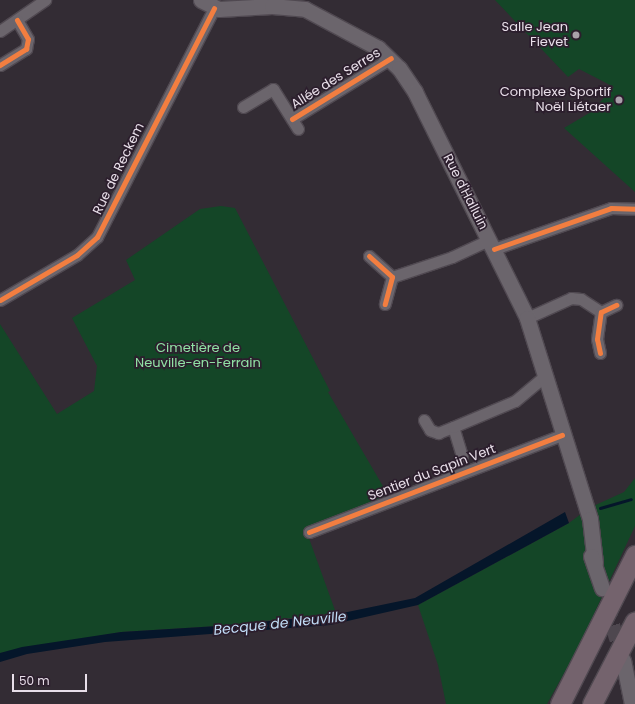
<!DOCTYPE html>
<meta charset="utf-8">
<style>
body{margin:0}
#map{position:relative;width:635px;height:704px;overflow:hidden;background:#332c34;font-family:Poppins,sans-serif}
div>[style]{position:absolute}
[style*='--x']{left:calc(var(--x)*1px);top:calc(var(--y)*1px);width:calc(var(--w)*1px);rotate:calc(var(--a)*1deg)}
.green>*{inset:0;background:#144627}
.water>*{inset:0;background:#05162a}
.stream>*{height:3px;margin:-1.5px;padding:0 1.5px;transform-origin:1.5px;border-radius:1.5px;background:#05162a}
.secondary-tunnel>*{height:15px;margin-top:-7.5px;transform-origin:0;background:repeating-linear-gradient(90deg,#4e474f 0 15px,transparent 0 23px)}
.roads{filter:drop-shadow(1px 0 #504951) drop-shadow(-1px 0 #504951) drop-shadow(0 1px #504951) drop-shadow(0 -1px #504951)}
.minor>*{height:11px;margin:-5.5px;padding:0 5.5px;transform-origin:5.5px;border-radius:5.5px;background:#6b656c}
.secondary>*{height:15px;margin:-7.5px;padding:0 7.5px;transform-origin:7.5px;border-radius:7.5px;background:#6b656c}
.motorway>*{height:19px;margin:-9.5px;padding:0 9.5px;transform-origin:9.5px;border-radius:9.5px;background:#74636d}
.cycleway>*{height:5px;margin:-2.5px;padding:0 2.5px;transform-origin:2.5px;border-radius:2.5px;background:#f27e40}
.dots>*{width:11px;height:11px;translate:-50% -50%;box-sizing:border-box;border:2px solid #2c1e2d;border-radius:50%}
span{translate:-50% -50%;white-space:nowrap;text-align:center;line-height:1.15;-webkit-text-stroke:3.5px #2c1e2d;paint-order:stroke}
.poi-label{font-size:13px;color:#e8dfe9}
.right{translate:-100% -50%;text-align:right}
.street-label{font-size:13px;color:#e8dfe9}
.park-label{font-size:13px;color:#90e1a4}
.water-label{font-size:14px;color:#c0dcf6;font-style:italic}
.scale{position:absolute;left:12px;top:674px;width:75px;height:18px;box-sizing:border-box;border:2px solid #e8dfe9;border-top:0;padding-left:5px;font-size:12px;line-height:14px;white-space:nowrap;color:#e8dfe9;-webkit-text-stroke:3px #2c1e2d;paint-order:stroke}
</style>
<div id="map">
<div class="green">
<i style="clip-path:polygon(495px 0,635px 0,635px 192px,564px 128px,591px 112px,614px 87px,579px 69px,568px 77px)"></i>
<i style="clip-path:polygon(221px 206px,235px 208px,330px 391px,328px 392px,391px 500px,306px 530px,336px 613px,218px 626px,121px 632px,0 653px,0 324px,57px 414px,94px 391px,97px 366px,72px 318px,135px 280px,126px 260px,200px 209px)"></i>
<i style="clip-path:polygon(635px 478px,635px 526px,579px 646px,547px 704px,446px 704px,438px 665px,418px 605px,569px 523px,589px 508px,624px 492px)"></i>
</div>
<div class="water">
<i style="clip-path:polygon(565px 512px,569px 523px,418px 605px,330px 625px,105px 642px,27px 654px,0 662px,0 653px,22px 647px,121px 632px,218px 626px,333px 615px,415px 598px)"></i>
</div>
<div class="stream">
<i style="--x:600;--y:508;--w:32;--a:-16"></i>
</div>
<div class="secondary-tunnel">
<i style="--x:606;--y:603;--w:55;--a:73.2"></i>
</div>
<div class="roads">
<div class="minor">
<i style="--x:0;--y:31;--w:55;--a:-34.6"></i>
<i style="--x:0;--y:65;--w:31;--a:-32"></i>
<i style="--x:26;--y:49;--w:10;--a:-79"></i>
<i style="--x:28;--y:39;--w:22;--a:-120"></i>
<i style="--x:243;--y:107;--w:35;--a:-31"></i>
<i style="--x:273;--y:89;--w:47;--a:58"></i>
<i style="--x:292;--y:119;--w:116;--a:-31.6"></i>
<i style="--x:494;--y:249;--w:124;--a:-19.3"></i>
<i style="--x:611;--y:208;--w:24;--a:2"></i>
<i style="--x:369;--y:256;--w:31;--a:42"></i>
<i style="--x:392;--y:277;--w:28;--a:105"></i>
<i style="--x:392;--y:277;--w:63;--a:-18.4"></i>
<i style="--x:452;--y:257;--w:41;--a:-24.7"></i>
<i style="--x:0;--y:300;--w:89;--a:-30.3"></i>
<i style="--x:77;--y:255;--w:27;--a:-42"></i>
<i style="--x:97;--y:237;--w:257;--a:-62.9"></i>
<i style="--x:527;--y:318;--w:48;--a:-24.4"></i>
<i style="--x:571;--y:298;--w:10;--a:6"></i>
<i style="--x:581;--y:299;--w:24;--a:33"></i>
<i style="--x:600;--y:353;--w:14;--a:-102"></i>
<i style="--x:597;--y:339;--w:27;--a:-82"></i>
<i style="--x:601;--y:312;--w:17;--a:-25"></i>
<i style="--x:424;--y:420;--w:12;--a:59"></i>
<i style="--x:430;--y:430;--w:9;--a:21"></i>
<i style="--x:438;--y:433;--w:16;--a:-22"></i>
<i style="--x:462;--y:456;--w:30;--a:-107"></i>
<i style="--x:453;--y:427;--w:67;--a:-22.8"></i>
<i style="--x:515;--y:401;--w:39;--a:-40"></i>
<i style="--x:309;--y:532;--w:271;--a:-21"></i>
</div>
<div class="secondary">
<i style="--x:201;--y:0;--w:20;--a:27"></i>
<i style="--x:219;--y:9;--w:53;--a:-3.2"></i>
<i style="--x:272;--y:6;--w:33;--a:5"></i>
<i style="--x:305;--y:9;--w:83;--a:28.1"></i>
<i style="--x:378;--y:48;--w:29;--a:44"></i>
<i style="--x:399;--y:68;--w:29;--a:56"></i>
<i style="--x:415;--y:92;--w:252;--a:63.6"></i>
<i style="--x:527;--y:318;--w:211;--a:72.6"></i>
<i style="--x:590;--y:519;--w:44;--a:83.5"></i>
<i style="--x:591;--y:556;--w:34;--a:71"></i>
<i style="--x:623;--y:660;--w:45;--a:78.4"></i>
</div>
<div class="motorway">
<i style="--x:560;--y:704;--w:167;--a:-63.3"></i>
<i style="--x:592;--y:704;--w:93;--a:-62.6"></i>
</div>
</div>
<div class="cycleway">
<i style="--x:0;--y:65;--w:31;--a:-32"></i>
<i style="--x:26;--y:49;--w:10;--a:-79"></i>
<i style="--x:28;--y:39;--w:22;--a:-120"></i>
<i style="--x:292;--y:119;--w:116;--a:-31.6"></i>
<i style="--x:494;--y:249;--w:124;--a:-19.3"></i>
<i style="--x:611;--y:208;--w:24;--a:2"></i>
<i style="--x:369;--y:256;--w:31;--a:42"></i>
<i style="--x:392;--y:277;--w:28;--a:105"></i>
<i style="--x:0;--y:300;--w:89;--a:-30.3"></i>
<i style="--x:77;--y:255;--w:27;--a:-42"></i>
<i style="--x:97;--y:237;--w:257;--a:-62.9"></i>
<i style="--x:600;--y:353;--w:14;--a:-102"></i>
<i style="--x:597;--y:339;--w:27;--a:-82"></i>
<i style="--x:601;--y:312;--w:17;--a:-25"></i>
<i style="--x:309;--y:532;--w:271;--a:-21"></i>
</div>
<div class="dots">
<i style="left:576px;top:35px;background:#a9a0aa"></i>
<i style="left:619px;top:100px;background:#a9a0aa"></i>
</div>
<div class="poi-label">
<span class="right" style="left:568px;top:35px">Salle Jean<br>Fievet</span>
<span class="right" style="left:611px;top:100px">Complexe Sportif<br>Noël Liétaer</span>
</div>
<div class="street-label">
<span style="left:336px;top:79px;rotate:-32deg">Allée des Serres</span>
<span style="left:119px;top:169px;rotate:-64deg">Rue de Reckem</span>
<span style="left:465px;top:192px;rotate:63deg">Rue d'Halluin</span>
<span style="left:432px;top:473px;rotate:-21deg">Sentier du Sapin Vert</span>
</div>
<div class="park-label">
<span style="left:198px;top:356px">Cimetière de<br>Neuville-en-Ferrain</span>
</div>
<div class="water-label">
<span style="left:280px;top:623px;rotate:-6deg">Becque de Neuville</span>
</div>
<div class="scale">50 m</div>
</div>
